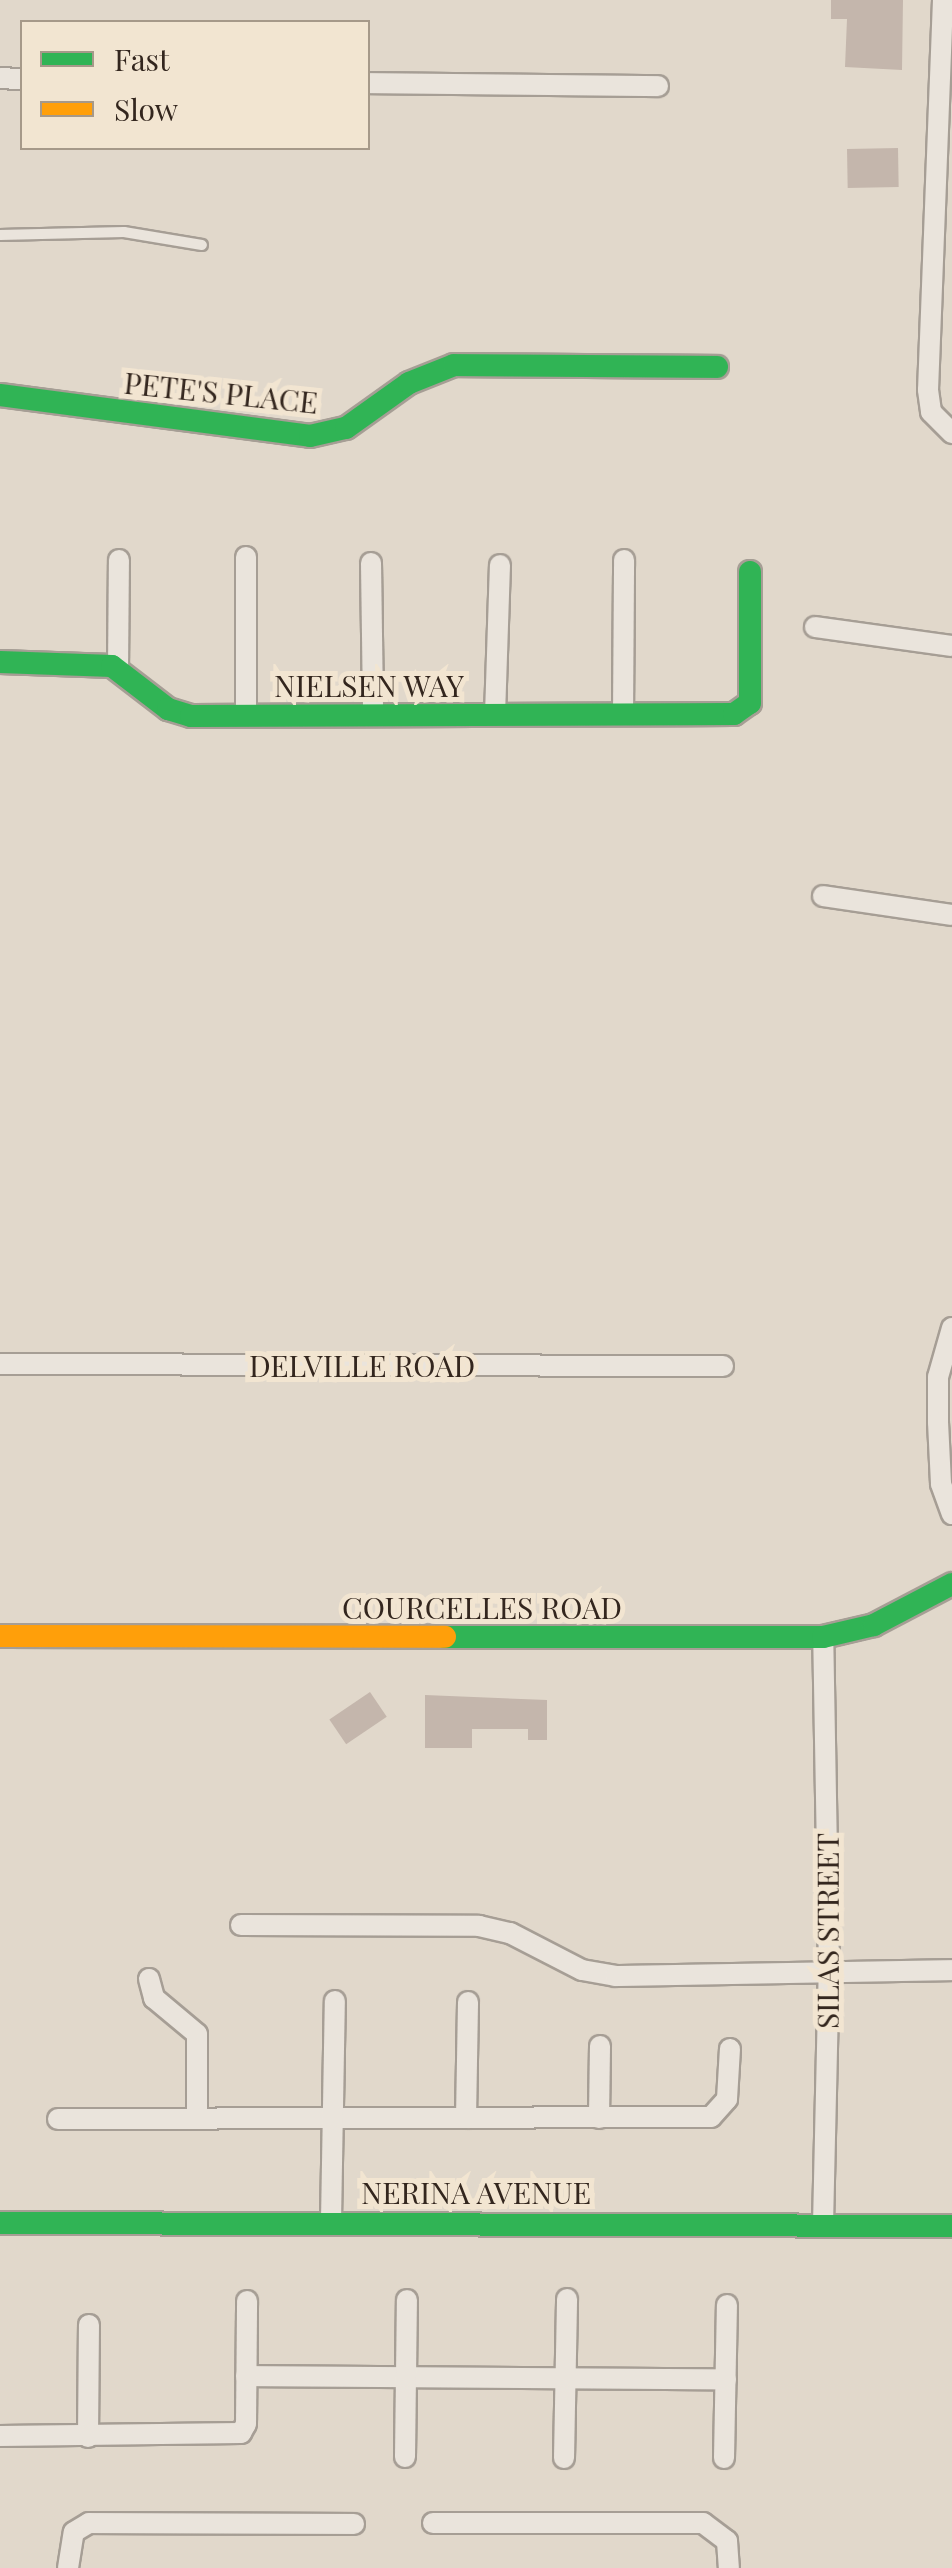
<!DOCTYPE html>
<style>
body{margin:0}
#map{position:relative;width:952px;height:2568px;overflow:hidden;background:#e1d8cb;font-family:"Playfair Display",serif}
div>[style]{position:absolute}
[style*='--x']{left:calc(var(--x)*1px);top:calc(var(--y)*1px);width:calc(var(--w)*1px);rotate:calc(var(--a)*1deg)}
.building>*{inset:0;background:#c4b6ac;transform-origin:0 0}
.roads{filter:drop-shadow(2px 0 #a69e95) drop-shadow(-2px 0 #a69e95) drop-shadow(0 2px #a69e95) drop-shadow(0 -2px #a69e95)}
.lane>*{height:10px;margin:-5px;padding:0 5px;transform-origin:5px;border-radius:5px;background:#eae4dc}
.street>*{height:20px;margin:-10px;padding:0 10px;transform-origin:10px;border-radius:10px;background:#eae4dc}
.fast>*{height:22px;margin:-11px;padding:0 11px;transform-origin:11px;border-radius:11px;background:#30b455}
.slow>*{height:22px;margin:-11px;padding:0 11px;transform-origin:11px;border-radius:11px;background:#ff9f0a}
span{translate:-50% -50%;white-space:nowrap;text-align:center;line-height:1.15;-webkit-text-stroke:10px #f2e5d1;paint-order:stroke}
.street-label{font-size:30px;color:#33261e}
.legend{position:absolute;left:20px;top:20px;width:350px;height:130px;box-sizing:border-box;background:#f2e5d1;border:2px solid #a69989;margin:0;padding:12px 18px;list-style:none;font-size:30px;color:#33261e}
.legend li{display:flex;align-items:center;gap:20px;height:50px}
.legend b{width:50px;border:2px solid #a69989}
</style>
<div id="map">
<div class="building">
<i style="clip-path:polygon(831px 0,903px 0,902px 70px,845px 67px,847px 19px,831px 19px)"></i>
<i style="left:898px;top:148px;width:39px;height:51px;rotate:89deg"></i>
<i style="left:370px;top:1692px;width:30px;height:49px;rotate:56deg"></i>
<i style="clip-path:polygon(425px 1695px,547px 1700px,547px 1740px,528px 1740px,528px 1729px,472px 1729px,472px 1748px,425px 1748px)"></i>
</div>
<div class="roads">
<div class="lane">
<i style="--x:0;--y:235;--w:124;--a:-1.4"></i>
<i style="--x:124;--y:232;--w:79;--a:9.5"></i>
</div>
<div class="street">
<i style="--x:943;--y:0;--w:390;--a:92.2"></i>
<i style="--x:928;--y:390;--w:22;--a:82"></i>
<i style="--x:931;--y:412;--w:30;--a:45"></i>
<i style="--x:0;--y:78;--w:22;--a:3"></i>
<i style="--x:368;--y:83;--w:290;--a:0.6"></i>
<i style="--x:246;--y:557;--w:159;--a:90"></i>
<i style="--x:371;--y:563;--w:152;--a:89.2"></i>
<i style="--x:815;--y:627;--w:138;--a:7.9"></i>
<i style="--x:118;--y:669;--w:109;--a:-89.5"></i>
<i style="--x:495;--y:715;--w:150;--a:-88.1"></i>
<i style="--x:623;--y:715;--w:155;--a:-89.6"></i>
<i style="--x:823;--y:896;--w:130;--a:8.4"></i>
<i style="--x:952;--y:1328;--w:51;--a:105.9"></i>
<i style="--x:938;--y:1377;--w:45;--a:90"></i>
<i style="--x:938;--y:1422;--w:62;--a:87.2"></i>
<i style="--x:941;--y:1484;--w:32;--a:70"></i>
<i style="--x:0;--y:1364;--w:723;--a:0.16"></i>
<i style="--x:241;--y:1925;--w:238;--a:0.2"></i>
<i style="--x:479;--y:1926;--w:32;--a:13"></i>
<i style="--x:510;--y:1933;--w:81;--a:27.2"></i>
<i style="--x:582;--y:1970;--w:34;--a:10"></i>
<i style="--x:615;--y:1976;--w:337;--a:-1"></i>
<i style="--x:149;--y:1979;--w:20;--a:75"></i>
<i style="--x:154;--y:1998;--w:56;--a:39.9"></i>
<i style="--x:197;--y:2034;--w:83;--a:90"></i>
<i style="--x:466;--y:2118;--w:116;--a:-89"></i>
<i style="--x:599;--y:2118;--w:72;--a:-89.2"></i>
<i style="--x:58;--y:2119;--w:653;--a:-0.18"></i>
<i style="--x:711;--y:2117;--w:24;--a:-48"></i>
<i style="--x:727;--y:2099;--w:50;--a:-86.6"></i>
<i style="--x:331;--y:2221;--w:220;--a:-89"></i>
<i style="--x:823;--y:2225;--w:256;--a:-88.7"></i>
<i style="--x:829;--y:1969;--w:332;--a:-91"></i>
<i style="--x:246;--y:2376;--w:480;--a:0.4"></i>
<i style="--x:0;--y:2436;--w:241;--a:-0.7"></i>
<i style="--x:241;--y:2433;--w:10;--a:-61"></i>
<i style="--x:246;--y:2424;--w:123;--a:-89.5"></i>
<i style="--x:88;--y:2437;--w:112;--a:-89.5"></i>
<i style="--x:405;--y:2457;--w:157;--a:-89.3"></i>
<i style="--x:564;--y:2458;--w:159;--a:-88.9"></i>
<i style="--x:724;--y:2458;--w:153;--a:-88.9"></i>
<i style="--x:433;--y:2523;--w:270;--a:0"></i>
<i style="--x:703;--y:2523;--w:30;--a:37"></i>
<i style="--x:727;--y:2541;--w:27;--a:86"></i>
<i style="--x:68;--y:2568;--w:36;--a:-81"></i>
<i style="--x:74;--y:2532;--w:17;--a:-31"></i>
<i style="--x:89;--y:2523;--w:265;--a:0.2"></i>
</div>
<div class="fast">
<i style="--x:0;--y:395;--w:313;--a:7.5"></i>
<i style="--x:310;--y:436;--w:37;--a:-13"></i>
<i style="--x:346;--y:428;--w:77;--a:-35.5"></i>
<i style="--x:409;--y:383;--w:48;--a:-21.8"></i>
<i style="--x:454;--y:365;--w:263;--a:0.4"></i>
<i style="--x:0;--y:662;--w:112;--a:2"></i>
<i style="--x:112;--y:666;--w:71;--a:37.5"></i>
<i style="--x:168;--y:709;--w:24;--a:17"></i>
<i style="--x:191;--y:716;--w:543;--a:-0.21"></i>
<i style="--x:734;--y:714;--w:19;--a:-35"></i>
<i style="--x:750;--y:703;--w:131;--a:-90"></i>
<i style="--x:445;--y:1637;--w:378;--a:0"></i>
<i style="--x:823;--y:1637;--w:52;--a:-13.2"></i>
<i style="--x:874;--y:1625;--w:88;--a:-27.7"></i>
<i style="--x:0;--y:2223;--w:952;--a:0.18"></i>
</div>
<div class="slow">
<i style="--x:0;--y:1636;--w:445;--a:0.1"></i>
</div>
</div>
<div class="street-label">
<span style="left:221px;top:392px;rotate:6deg">PETE'S PLACE</span>
<span style="left:369px;top:685px">NIELSEN WAY</span>
<span style="left:362px;top:1365px">DELVILLE ROAD</span>
<span style="left:482px;top:1607px">COURCELLES ROAD</span>
<span style="left:827px;top:1931px;rotate:-90deg">SILAS STREET</span>
<span style="left:476px;top:2192px">NERINA AVENUE</span>
</div>
<ul class="legend">
<li><b style="height:12px;background:#30b455"></b>Fast</li>
<li><b style="height:12px;background:#ff9f0a"></b>Slow</li>
</ul>
</div>
